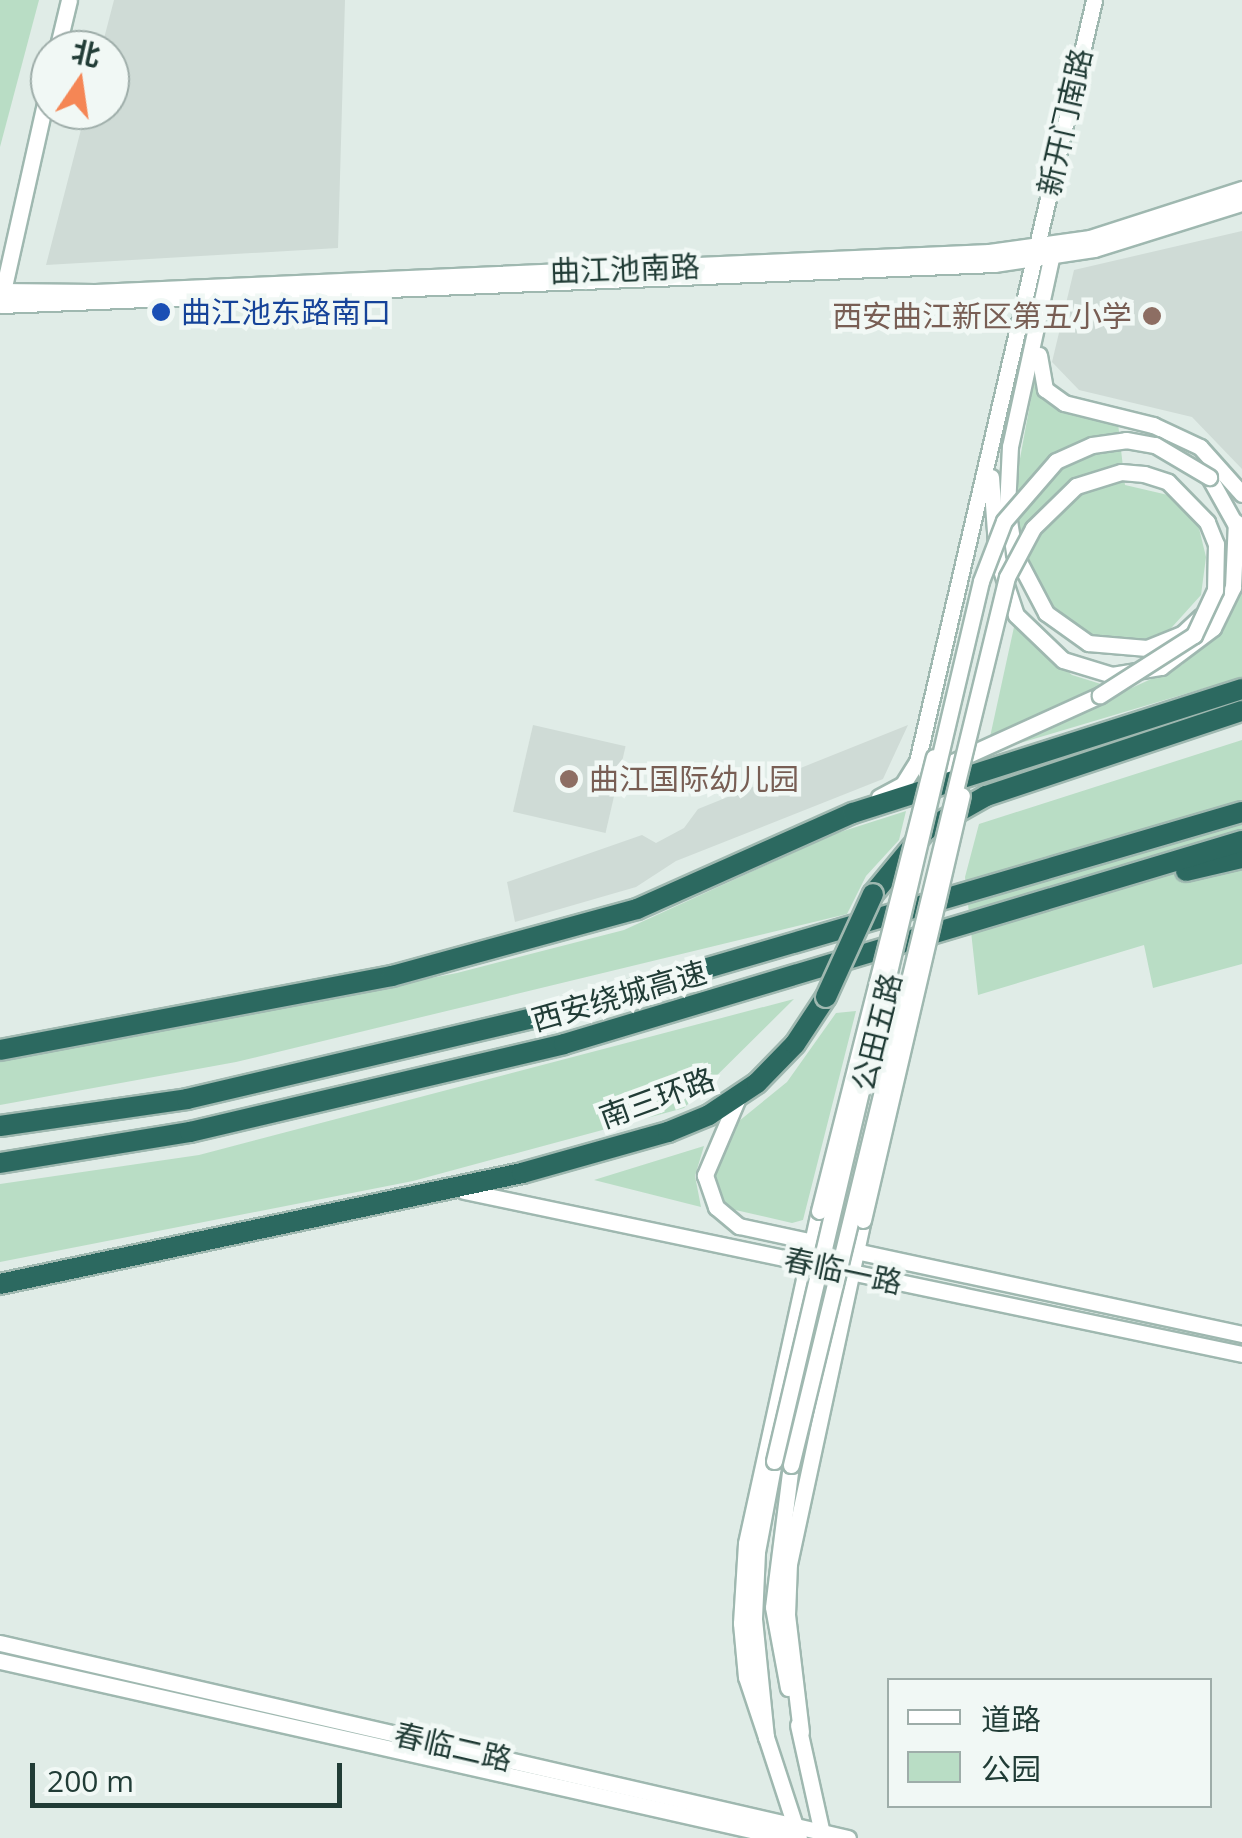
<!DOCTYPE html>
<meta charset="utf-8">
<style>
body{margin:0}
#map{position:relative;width:1242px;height:1838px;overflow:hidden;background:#e0ece7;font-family:"Open Sans","Noto Sans SC",sans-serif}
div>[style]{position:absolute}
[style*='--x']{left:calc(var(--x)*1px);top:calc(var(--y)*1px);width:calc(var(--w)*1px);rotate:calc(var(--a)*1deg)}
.built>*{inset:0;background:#cfdbd6;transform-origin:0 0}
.green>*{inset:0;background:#b9ddc5}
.roads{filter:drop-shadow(2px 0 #9fb8b0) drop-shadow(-2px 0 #9fb8b0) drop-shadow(0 2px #9fb8b0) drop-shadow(0 -2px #9fb8b0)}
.secondary>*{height:15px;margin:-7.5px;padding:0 7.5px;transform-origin:7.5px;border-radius:7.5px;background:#fff}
.highway>*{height:20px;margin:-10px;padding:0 10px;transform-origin:10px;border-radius:10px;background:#2c6960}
.bridges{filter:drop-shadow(2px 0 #9fb8b0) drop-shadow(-2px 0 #9fb8b0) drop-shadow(0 2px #9fb8b0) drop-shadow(0 -2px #9fb8b0)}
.secondary-bridge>*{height:15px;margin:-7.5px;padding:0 7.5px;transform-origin:7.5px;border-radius:7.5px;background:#fff}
.highway-bridge>*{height:20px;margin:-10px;padding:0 10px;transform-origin:10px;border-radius:10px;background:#2c6960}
.dots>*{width:28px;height:28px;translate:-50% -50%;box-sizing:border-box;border:5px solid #f1f8f5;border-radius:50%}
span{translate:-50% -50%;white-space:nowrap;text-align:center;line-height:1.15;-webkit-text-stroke:9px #f1f8f5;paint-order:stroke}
.street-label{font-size:30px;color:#213c36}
.transit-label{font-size:30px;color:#164399}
.left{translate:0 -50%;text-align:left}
.education-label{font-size:30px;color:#785e54}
.right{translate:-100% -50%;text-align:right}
.legend{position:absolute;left:887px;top:1678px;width:325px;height:130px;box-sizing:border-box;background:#f1f8f5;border:2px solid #9eada9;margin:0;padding:12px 18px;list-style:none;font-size:30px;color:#213c36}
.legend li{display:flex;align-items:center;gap:20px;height:50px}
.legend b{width:50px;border:2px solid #9eada9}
.north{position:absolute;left:30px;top:30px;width:100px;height:100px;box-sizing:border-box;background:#f1f8f5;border:2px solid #9eada9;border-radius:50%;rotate:13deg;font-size:28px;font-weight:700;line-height:40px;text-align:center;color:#213c36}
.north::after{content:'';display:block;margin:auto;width:35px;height:45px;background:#f58655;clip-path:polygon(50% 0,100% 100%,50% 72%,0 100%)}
.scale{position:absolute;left:30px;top:1763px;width:312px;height:45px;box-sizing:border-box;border:5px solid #213c36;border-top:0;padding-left:12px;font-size:30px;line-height:35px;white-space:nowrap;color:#213c36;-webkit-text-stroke:8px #f1f8f5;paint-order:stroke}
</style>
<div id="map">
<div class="built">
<i style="clip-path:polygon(114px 0,345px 0,338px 248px,46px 265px,86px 110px,110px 110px,110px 50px,101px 50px)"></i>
<i style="clip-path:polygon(1242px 231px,1242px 469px,1192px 417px,1079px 390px,1052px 362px,1074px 270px)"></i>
<i style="left:533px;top:725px;width:95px;height:89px;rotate:13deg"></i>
<i style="clip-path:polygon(908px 725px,883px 779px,676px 861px,636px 887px,515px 922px,507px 882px,642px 835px,656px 843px,684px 828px,698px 809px)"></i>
</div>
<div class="green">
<i style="clip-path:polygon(0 0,39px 0,0 147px)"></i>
<i style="clip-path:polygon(1034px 382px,1043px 394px,1118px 423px,1125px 485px,1168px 495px,1198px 524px,1206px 557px,1201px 595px,1164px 636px,1124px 642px,1090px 635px,1053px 606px,1038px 584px,1017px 528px,1015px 486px)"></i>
<i style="clip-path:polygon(1242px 585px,1242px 677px,993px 751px,1182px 665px,1223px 627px)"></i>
<i style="clip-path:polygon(1014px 627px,1072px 675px,1104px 685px,990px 737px)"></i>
<i style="clip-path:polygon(1242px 740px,1242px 964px,1153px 988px,1144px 945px,978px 995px,965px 877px,979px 824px)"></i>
<i style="clip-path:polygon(906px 811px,899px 840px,866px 876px,847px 914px,236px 1062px,0 1105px,0 1061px,457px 973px,624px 930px,834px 834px)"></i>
<i style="clip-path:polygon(794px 999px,684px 1108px,413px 1181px,0 1262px,0 1184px,199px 1155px)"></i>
<i style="clip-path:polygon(856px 1011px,803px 1220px,792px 1223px,731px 1209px,718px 1200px,712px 1175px,719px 1148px,739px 1121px,787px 1082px,836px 1013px)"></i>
<i style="clip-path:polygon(704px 1146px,695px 1176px,701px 1207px,594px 1180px)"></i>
</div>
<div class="roads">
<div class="secondary">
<i style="--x:57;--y:50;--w:51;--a:-76.5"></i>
<i style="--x:1052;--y:254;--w:197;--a:102.3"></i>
<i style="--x:1010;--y:446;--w:62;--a:92.8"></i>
<i style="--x:1007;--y:508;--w:45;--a:81"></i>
<i style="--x:1014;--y:552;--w:69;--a:62.3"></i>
<i style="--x:1046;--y:613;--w:52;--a:35.5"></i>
<i style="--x:1088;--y:643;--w:59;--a:4.8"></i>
<i style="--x:1147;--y:648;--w:38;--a:-22"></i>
<i style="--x:1182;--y:634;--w:26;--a:-43"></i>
<i style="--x:0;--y:291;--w:95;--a:0.6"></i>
<i style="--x:95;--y:292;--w:895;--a:-2.56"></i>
<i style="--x:989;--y:252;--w:102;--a:-7.9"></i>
<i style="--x:1090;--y:238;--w:160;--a:-17.9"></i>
<i style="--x:1;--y:300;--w:225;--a:-77.4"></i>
<i style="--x:0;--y:305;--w:995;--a:-2.36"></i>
<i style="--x:994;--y:264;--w:101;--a:-8.5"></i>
<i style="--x:1094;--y:249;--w:155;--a:-17.3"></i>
<i style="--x:1039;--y:355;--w:35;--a:80"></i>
<i style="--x:1045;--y:389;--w:24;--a:36"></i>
<i style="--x:1064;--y:403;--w:92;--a:13.9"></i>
<i style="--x:1153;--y:425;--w:52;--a:25.1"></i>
<i style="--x:1200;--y:447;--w:63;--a:48.2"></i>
<i style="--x:991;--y:477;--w:81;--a:85.8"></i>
<i style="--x:997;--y:558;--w:60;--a:71.6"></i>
<i style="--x:1016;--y:615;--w:65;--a:43.8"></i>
<i style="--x:1063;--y:660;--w:51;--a:17"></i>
<i style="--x:1112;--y:675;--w:50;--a:-9.3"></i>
<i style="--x:1161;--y:667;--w:65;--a:-36.9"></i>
<i style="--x:1213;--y:628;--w:46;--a:-64"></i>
<i style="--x:1233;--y:587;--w:65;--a:-87.4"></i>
<i style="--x:1209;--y:477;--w:60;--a:60.9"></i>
<i style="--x:926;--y:774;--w:191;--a:-24.4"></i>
<i style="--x:879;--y:797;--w:27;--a:-28"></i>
<i style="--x:903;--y:784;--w:26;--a:-58"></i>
<i style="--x:917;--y:762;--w:782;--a:-76.92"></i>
<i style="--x:737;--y:1100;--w:82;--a:113.1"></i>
<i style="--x:705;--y:1175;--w:34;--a:71"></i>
<i style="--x:716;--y:1207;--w:30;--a:40"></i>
<i style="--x:739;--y:1226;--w:514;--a:12.12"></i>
<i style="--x:464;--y:1191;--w:795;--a:11.83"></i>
<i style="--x:774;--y:1461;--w:93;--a:100.6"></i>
<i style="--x:757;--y:1552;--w:67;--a:92.6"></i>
<i style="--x:754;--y:1619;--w:119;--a:84.2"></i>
<i style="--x:766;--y:1737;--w:106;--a:71.9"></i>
<i style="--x:0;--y:1643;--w:870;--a:12.95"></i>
<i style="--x:0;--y:1661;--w:807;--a:12.68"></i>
<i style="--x:788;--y:1688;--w:82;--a:-100.5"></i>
<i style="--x:773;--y:1607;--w:143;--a:-82.8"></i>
<i style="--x:798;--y:1725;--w:116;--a:77.5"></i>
<i style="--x:801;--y:1732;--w:118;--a:-96.8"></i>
<i style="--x:787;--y:1615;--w:51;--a:-87.8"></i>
<i style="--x:789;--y:1564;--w:352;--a:-77.9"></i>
<i style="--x:766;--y:1737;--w:63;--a:-108.4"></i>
<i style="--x:746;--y:1677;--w:54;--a:-95.3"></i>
<i style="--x:741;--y:1623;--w:80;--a:-86.4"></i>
<i style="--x:746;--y:1543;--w:340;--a:-77.6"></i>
</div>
<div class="highway">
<i style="--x:1186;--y:871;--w:57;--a:-13.1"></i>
<i style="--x:873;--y:894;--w:83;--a:-50.4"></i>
<i style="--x:926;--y:830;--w:69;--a:-29.5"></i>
<i style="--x:986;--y:796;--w:270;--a:-18.4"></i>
<i style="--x:0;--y:1050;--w:399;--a:-10.7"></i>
<i style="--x:392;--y:976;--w:254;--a:-15.3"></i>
<i style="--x:637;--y:909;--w:236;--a:-24"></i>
<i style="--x:853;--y:813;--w:408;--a:-17.7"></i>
<i style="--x:0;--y:1126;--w:189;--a:-8.2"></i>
<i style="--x:187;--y:1099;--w:376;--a:-13.2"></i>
<i style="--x:553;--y:1013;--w:718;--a:-16.26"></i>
<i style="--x:0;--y:1163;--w:193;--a:-9.3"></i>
<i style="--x:190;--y:1132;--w:384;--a:-13.2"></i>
<i style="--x:564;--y:1044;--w:708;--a:-16.67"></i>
<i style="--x:0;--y:1284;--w:534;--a:-12"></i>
<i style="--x:522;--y:1173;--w:152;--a:-15.7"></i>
<i style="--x:668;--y:1132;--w:44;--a:-22.5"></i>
<i style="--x:709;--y:1115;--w:58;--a:-33.7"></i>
<i style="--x:757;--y:1083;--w:54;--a:-45.7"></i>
<i style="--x:795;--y:1044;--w:56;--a:-56.6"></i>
</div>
</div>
<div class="bridges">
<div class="secondary-bridge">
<i style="--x:819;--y:1211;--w:468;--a:-75.8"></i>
<i style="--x:863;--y:1220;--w:436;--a:-76.9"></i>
<i style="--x:774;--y:1461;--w:904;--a:-76.76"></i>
<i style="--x:981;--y:581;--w:64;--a:-69"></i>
<i style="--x:1004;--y:521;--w:79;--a:-49.1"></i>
<i style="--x:1056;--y:461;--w:39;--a:-24"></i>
<i style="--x:1092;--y:445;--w:34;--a:-8"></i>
<i style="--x:1126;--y:440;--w:29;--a:10"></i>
<i style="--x:1155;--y:445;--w:63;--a:30.7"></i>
<i style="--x:791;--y:1465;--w:914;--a:-76.33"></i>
<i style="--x:1007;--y:577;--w:55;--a:-62"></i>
<i style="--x:1033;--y:528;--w:60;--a:-44.3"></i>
<i style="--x:1076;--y:486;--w:47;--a:-17.3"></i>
<i style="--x:1121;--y:472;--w:23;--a:5"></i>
<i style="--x:1144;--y:474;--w:25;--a:18"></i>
<i style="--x:1168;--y:482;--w:56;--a:45.7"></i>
<i style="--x:1207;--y:522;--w:24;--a:68"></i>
<i style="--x:1216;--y:544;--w:46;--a:91.2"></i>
<i style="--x:1215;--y:590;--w:50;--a:115"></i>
<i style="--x:1194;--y:635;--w:112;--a:147.4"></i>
</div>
<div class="highway-bridge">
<i style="--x:826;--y:997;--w:113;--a:-65.5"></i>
</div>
</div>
<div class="dots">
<i style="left:161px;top:312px;background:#1a4fb4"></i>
<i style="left:1152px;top:316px;background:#8d6e63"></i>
<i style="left:569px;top:779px;background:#8d6e63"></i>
</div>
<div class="street-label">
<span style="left:1065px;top:122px;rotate:-77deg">新开门南路</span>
<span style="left:625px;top:269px;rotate:-2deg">曲江池南路</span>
<span style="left:619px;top:996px;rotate:-16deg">西安绕城高速</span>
<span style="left:877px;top:1032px;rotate:-76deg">公田五路</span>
<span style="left:657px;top:1098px;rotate:-20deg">南三环路</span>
<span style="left:843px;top:1271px;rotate:12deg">春临一路</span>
<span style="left:453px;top:1747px;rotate:13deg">春临二路</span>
</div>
<div class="transit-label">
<span class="left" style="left:181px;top:312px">曲江池东路南口</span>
</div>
<div class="education-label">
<span class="right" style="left:1132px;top:316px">西安曲江新区第五小学</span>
<span class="left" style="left:589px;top:779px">曲江国际幼儿园</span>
</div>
<ul class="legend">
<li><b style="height:12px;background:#fff"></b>道路</li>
<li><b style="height:28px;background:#b9ddc5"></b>公园</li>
</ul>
<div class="north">北</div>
<div class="scale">200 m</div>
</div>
